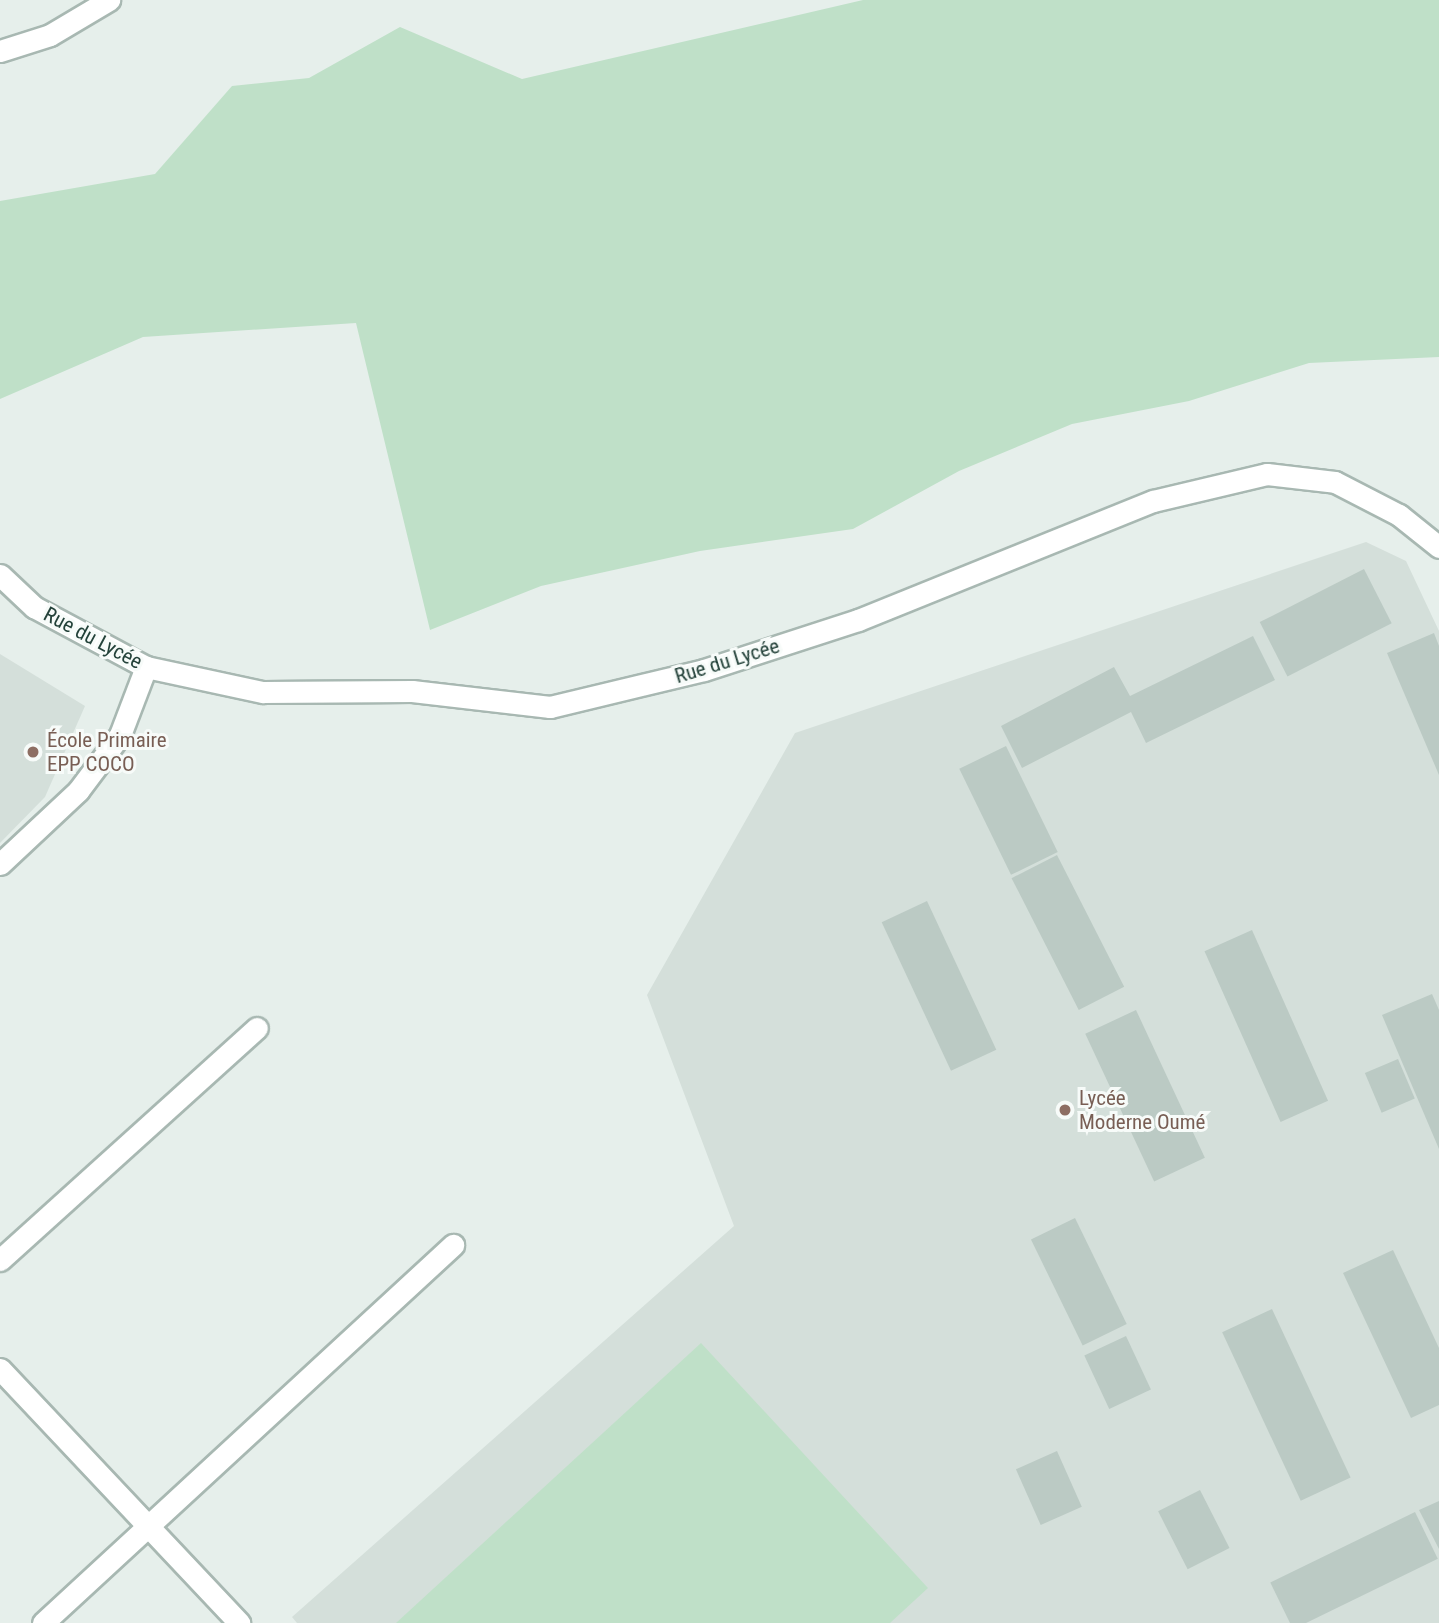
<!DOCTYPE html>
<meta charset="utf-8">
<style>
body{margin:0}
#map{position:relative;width:1439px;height:1623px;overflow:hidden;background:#e6efeb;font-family:"Roboto Condensed",sans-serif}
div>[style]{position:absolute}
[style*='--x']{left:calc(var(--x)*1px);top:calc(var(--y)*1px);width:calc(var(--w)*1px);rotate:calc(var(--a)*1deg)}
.built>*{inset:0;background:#d4dfda}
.green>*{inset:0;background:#bfe0c8}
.building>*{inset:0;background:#bbcac4;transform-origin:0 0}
.roads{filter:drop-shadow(2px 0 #a8b8b2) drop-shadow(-2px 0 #a8b8b2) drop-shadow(0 2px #a8b8b2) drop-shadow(0 -2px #a8b8b2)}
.minor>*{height:21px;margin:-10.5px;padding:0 10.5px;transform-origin:10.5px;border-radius:10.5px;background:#fff}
.dots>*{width:19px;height:19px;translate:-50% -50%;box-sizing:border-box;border:4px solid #f7fbf9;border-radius:50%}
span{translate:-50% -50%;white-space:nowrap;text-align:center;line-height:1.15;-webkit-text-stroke:6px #f7fbf9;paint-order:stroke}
.street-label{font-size:21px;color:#24423a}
.education-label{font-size:21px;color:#785e54}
.left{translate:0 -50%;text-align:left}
</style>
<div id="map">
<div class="built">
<i style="clip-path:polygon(1366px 542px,1406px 561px,1439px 631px,1439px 1623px,297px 1623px,292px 1617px,734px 1226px,647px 995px,795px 733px)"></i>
<i style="clip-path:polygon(0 654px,85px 706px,45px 797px,0 843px)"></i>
</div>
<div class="green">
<i style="clip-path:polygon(863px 0,1439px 0,1439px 357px,1309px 363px,1189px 401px,1072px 424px,959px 471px,853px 529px,700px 551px,541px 586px,430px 630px,356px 323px,143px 337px,0 399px,0 201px,155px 174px,232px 86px,309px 78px,400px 27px,522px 79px)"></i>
<i style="clip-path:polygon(701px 1343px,928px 1588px,890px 1623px,396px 1623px)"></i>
</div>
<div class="building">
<i style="left:1364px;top:569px;width:61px;height:117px;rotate:63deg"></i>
<i style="clip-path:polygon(1434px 633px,1439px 646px,1439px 775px,1387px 653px)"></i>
<i style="clip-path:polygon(1253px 636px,1275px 680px,1146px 743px,1131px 712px,1022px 768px,1001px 726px,1114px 667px,1130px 696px)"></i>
<i style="left:1006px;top:746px;width:118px;height:52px;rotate:64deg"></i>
<i style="left:1057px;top:855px;width:148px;height:51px;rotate:63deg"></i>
<i style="left:927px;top:901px;width:164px;height:50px;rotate:65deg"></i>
<i style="left:1252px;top:930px;width:187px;height:52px;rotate:66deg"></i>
<i style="clip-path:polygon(1432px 994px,1439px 1010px,1439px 1149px,1382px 1015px)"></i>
<i style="left:1136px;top:1010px;width:163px;height:56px;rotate:65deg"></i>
<i style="left:1398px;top:1059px;width:43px;height:36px;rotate:67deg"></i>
<i style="left:1075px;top:1218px;width:118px;height:49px;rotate:64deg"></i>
<i style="clip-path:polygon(1393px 1250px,1439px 1348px,1439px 1405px,1411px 1418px,1343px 1273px)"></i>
<i style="left:1272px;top:1309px;width:186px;height:55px;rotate:65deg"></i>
<i style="left:1126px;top:1336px;width:59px;height:46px;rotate:65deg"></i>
<i style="left:1057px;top:1451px;width:61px;height:45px;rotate:66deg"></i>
<i style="left:1200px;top:1490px;width:65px;height:47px;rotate:63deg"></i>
<i style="clip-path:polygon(1439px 1501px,1439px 1549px,1419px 1510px)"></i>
<i style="left:1415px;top:1512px;width:52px;height:161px;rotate:64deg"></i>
</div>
<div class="roads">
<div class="minor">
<i style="--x:0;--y:51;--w:52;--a:-17.7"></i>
<i style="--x:50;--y:35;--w:69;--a:-30.7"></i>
<i style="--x:0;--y:575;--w:47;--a:43.3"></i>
<i style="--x:34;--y:607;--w:127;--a:28.2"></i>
<i style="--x:146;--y:667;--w:120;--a:12.1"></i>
<i style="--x:263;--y:692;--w:149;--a:-0.4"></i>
<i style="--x:412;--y:691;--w:139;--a:6.6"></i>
<i style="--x:550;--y:707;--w:158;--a:-13.5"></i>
<i style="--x:704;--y:670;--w:162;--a:-18"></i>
<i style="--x:858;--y:620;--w:318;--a:-22"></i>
<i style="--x:1153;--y:501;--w:117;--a:-13.3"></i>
<i style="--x:1267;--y:474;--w:68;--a:6.7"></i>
<i style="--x:1335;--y:482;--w:72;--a:27.3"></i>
<i style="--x:1399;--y:515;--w:51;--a:38.7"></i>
<i style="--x:0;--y:864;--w:107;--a:-43.1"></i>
<i style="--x:78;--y:791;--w:70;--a:-53.1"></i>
<i style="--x:120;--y:735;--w:73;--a:-69.1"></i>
<i style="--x:0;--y:1260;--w:346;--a:-42.1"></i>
<i style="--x:0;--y:1369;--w:349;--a:46.7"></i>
<i style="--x:43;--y:1623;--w:558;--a:-42.67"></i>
</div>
</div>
<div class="dots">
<i style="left:33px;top:752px;background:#8d6e63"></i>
<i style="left:1065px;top:1110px;background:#8d6e63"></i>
</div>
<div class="street-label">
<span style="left:93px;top:638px;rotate:28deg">Rue du Lycée</span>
<span style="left:727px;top:661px;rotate:-17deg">Rue du Lycée</span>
</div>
<div class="education-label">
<span class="left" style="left:47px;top:752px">École Primaire<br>EPP COCO</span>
<span class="left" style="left:1079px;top:1110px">Lycée<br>Moderne Oumé</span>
</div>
</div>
